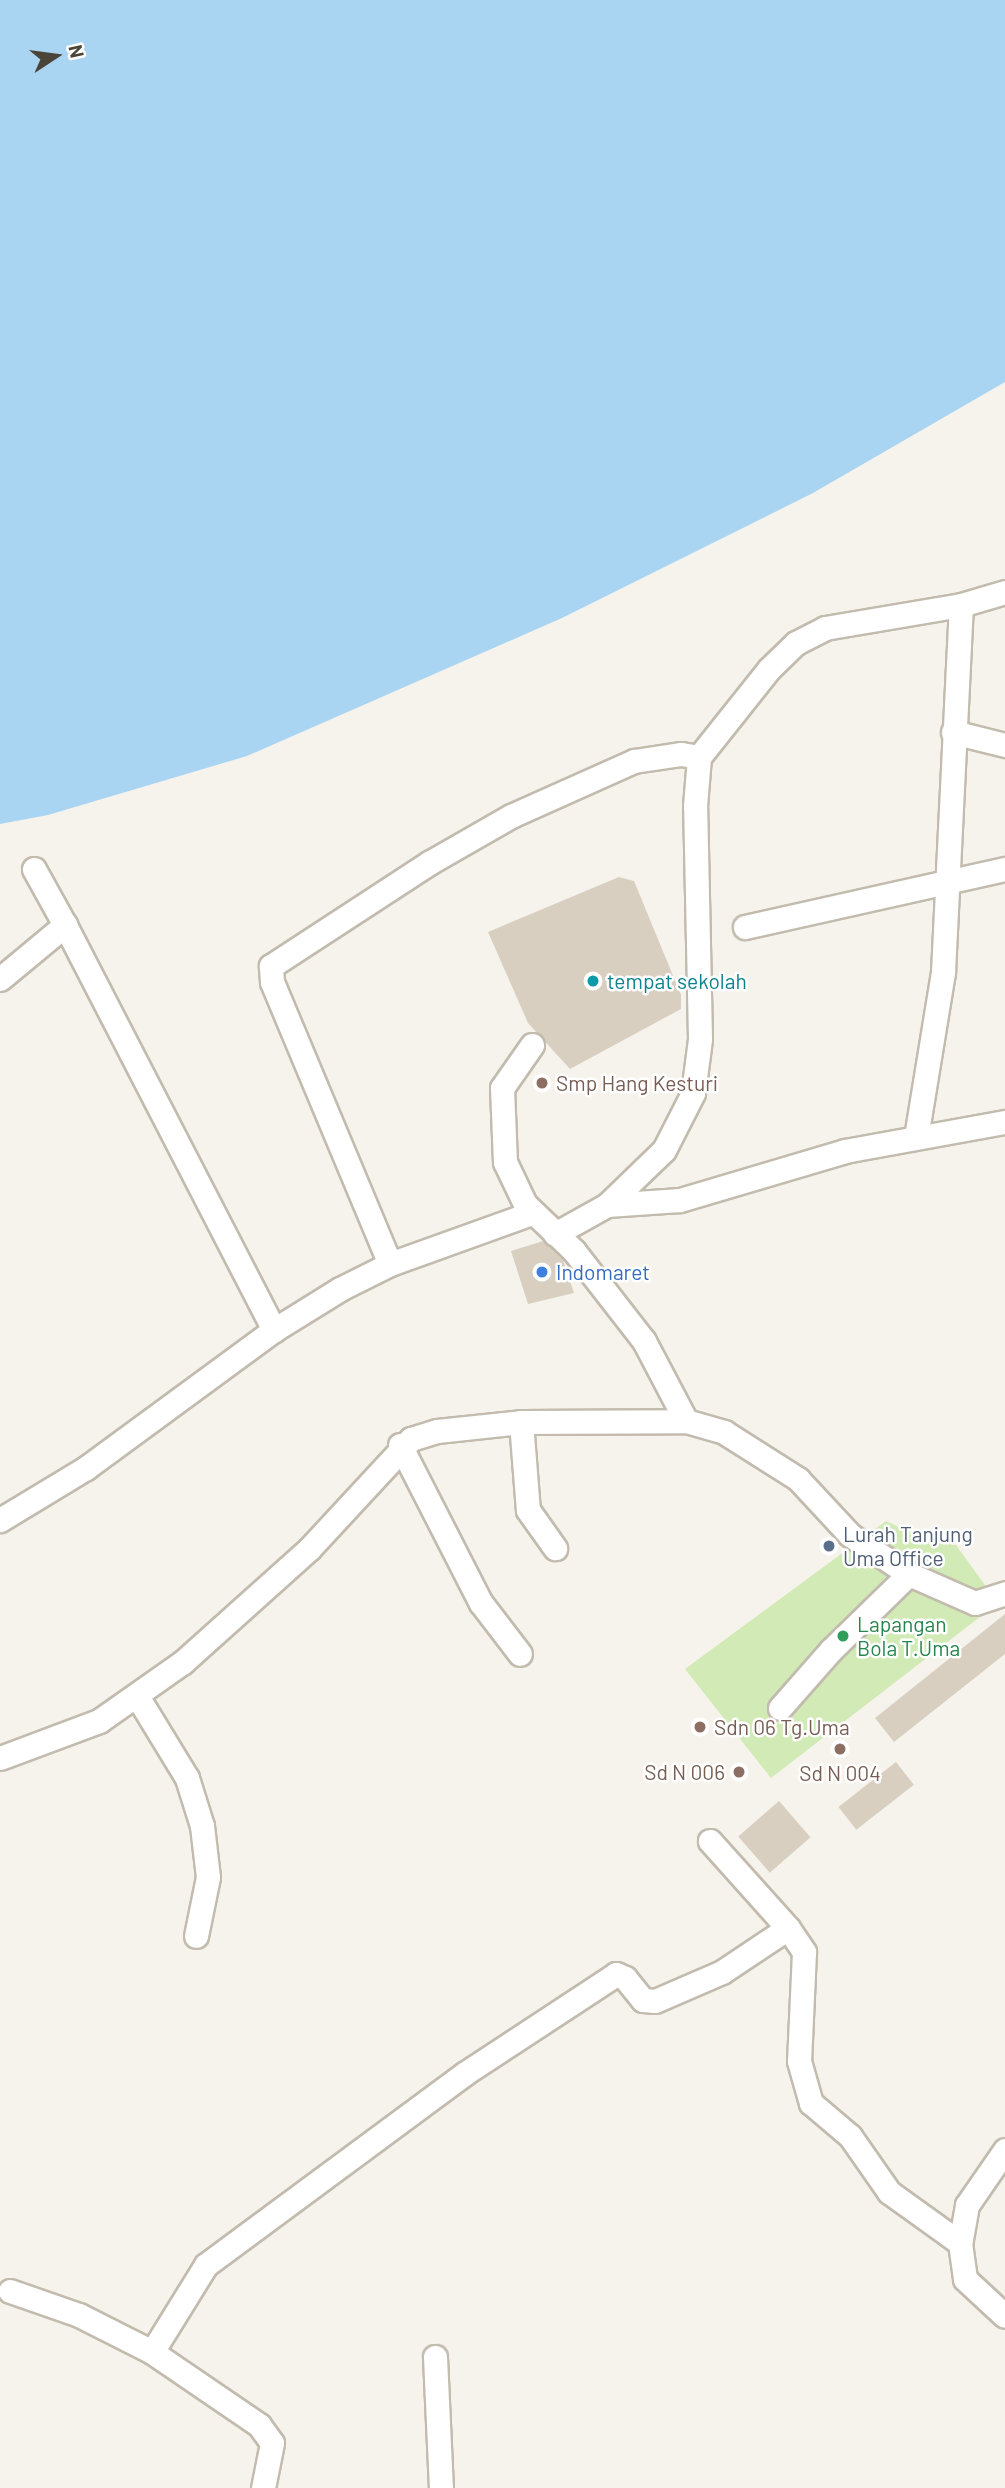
<!DOCTYPE html>
<style>
body{margin:0}
#map{position:relative;width:1005px;height:2488px;overflow:hidden;background:#f6f3ec;font-family:Barlow,sans-serif}
div>[style]{position:absolute}
[style*='--x']{left:calc(var(--x)*1px);top:calc(var(--y)*1px);width:calc(var(--w)*1px);rotate:calc(var(--a)*1deg)}
.green>*{inset:0;background:#d2eab5}
.water>*{inset:0;background:#a9d4f2}
.building>*{inset:0;background:#d8cfc1;transform-origin:0 0}
.roads{filter:drop-shadow(2px 0 #c2bbae) drop-shadow(-2px 0 #c2bbae) drop-shadow(0 2px #c2bbae) drop-shadow(0 -2px #c2bbae)}
.minor>*{height:23px;margin:-11.5px;padding:0 11.5px;transform-origin:11.5px;border-radius:11.5px;background:#fff}
.dots>*{width:19px;height:19px;translate:-50% -50%;box-sizing:border-box;border:4px solid #fff;border-radius:50%}
span{translate:-50% -50%;white-space:nowrap;text-align:center;line-height:1.15;-webkit-text-stroke:5px #fff;paint-order:stroke}
.culture-label{font-size:21px;color:#0d838f}
.left{translate:0 -50%;text-align:left}
.education-label{font-size:21px;color:#785e54}
.right{translate:-100% -50%;text-align:right}
.shop-label{font-size:21px;color:#366cbe}
.service-label{font-size:21px;color:#4e5e75}
.leisure-label{font-size:21px;color:#27864d}
.north{position:absolute;left:21px;top:21px;width:70px;height:70px;-webkit-text-stroke:5px #fff;paint-order:stroke;rotate:77deg;font-size:19px;font-weight:700;line-height:28px;text-align:center;color:#4b4439}
.north::after{content:'';display:block;margin:auto;width:24px;height:32px;background:#4b4439;clip-path:polygon(50% 0,100% 100%,50% 72%,0 100%)}
</style>
<div id="map">
<div class="green">
<i style="clip-path:polygon(886px 1521px,922px 1538px,956px 1545px,998px 1603px,771px 1778px,685px 1669px)"></i>
</div>
<div class="water">
<i style="clip-path:polygon(0 0,1005px 0,1005px 382px,813px 493px,562px 618px,247px 756px,48px 815px,0 824px)"></i>
</div>
<div class="building">
<i style="clip-path:polygon(619px 877px,634px 881px,681px 995px,681px 1009px,570px 1069px,528px 1023px,488px 932px)"></i>
<i style="clip-path:polygon(543px 1241px,563px 1260px,574px 1293px,528px 1304px,511px 1251px)"></i>
<i style="clip-path:polygon(1005px 1614px,1005px 1654px,894px 1742px,875px 1718px)"></i>
<i style="left:896px;top:1762px;width:29px;height:73px;rotate:52deg"></i>
<i style="left:779px;top:1801px;width:48px;height:54px;rotate:49deg"></i>
</div>
<div class="roads">
<div class="minor">
<i style="--x:953;--y:732;--w:54;--a:14"></i>
<i style="--x:65;--y:925;--w:456;--a:62.7"></i>
<i style="--x:745;--y:927;--w:266;--a:-12.6"></i>
<i style="--x:0;--y:979;--w:85;--a:-39.7"></i>
<i style="--x:65;--y:925;--w:64;--a:-119"></i>
<i style="--x:532;--y:1045;--w:52;--a:124.9"></i>
<i style="--x:502;--y:1088;--w:74;--a:87.7"></i>
<i style="--x:505;--y:1162;--w:47;--a:64.5"></i>
<i style="--x:525;--y:1204;--w:68;--a:43.8"></i>
<i style="--x:574;--y:1251;--w:114;--a:52.1"></i>
<i style="--x:644;--y:1341;--w:90;--a:62.3"></i>
<i style="--x:686;--y:1421;--w:40;--a:16"></i>
<i style="--x:724;--y:1432;--w:88;--a:32.4"></i>
<i style="--x:798;--y:1479;--w:76;--a:47.1"></i>
<i style="--x:850;--y:1535;--w:71;--a:33.5"></i>
<i style="--x:909;--y:1574;--w:72;--a:23.7"></i>
<i style="--x:975;--y:1603;--w:32;--a:-18"></i>
<i style="--x:916;--y:1137;--w:167;--a:-80.7"></i>
<i style="--x:943;--y:972;--w:367;--a:-87.2"></i>
<i style="--x:607;--y:1205;--w:79;--a:-44"></i>
<i style="--x:664;--y:1150;--w:64;--a:-63"></i>
<i style="--x:693;--y:1093;--w:54;--a:-82.6"></i>
<i style="--x:700;--y:1039;--w:233;--a:-91.2"></i>
<i style="--x:695;--y:806;--w:49;--a:-85.3"></i>
<i style="--x:699;--y:757;--w:112;--a:-51.5"></i>
<i style="--x:769;--y:669;--w:37;--a:-44"></i>
<i style="--x:796;--y:643;--w:33;--a:-27"></i>
<i style="--x:825;--y:628;--w:138;--a:-9.6"></i>
<i style="--x:961;--y:605;--w:46;--a:-16.5"></i>
<i style="--x:555;--y:1234;--w:60;--a:-29.1"></i>
<i style="--x:607;--y:1205;--w:73;--a:-3.9"></i>
<i style="--x:680;--y:1200;--w:172;--a:-16.5"></i>
<i style="--x:845;--y:1151;--w:163;--a:-10.3"></i>
<i style="--x:390;--y:1264;--w:306;--a:-112.7"></i>
<i style="--x:272;--y:982;--w:16;--a:-94"></i>
<i style="--x:271;--y:966;--w:189;--a:-33.1"></i>
<i style="--x:429;--y:863;--w:95;--a:-29.8"></i>
<i style="--x:511;--y:816;--w:135;--a:-24.1"></i>
<i style="--x:634;--y:761;--w:48;--a:-8.5"></i>
<i style="--x:681;--y:754;--w:18;--a:9"></i>
<i style="--x:521;--y:1422;--w:88;--a:85.5"></i>
<i style="--x:528;--y:1510;--w:47;--a:54.6"></i>
<i style="--x:400;--y:1445;--w:178;--a:62.9"></i>
<i style="--x:481;--y:1603;--w:64;--a:52.6"></i>
<i style="--x:0;--y:1520;--w:100;--a:-31.2"></i>
<i style="--x:86;--y:1468;--w:233;--a:-36.3"></i>
<i style="--x:274;--y:1330;--w:78;--a:-31.8"></i>
<i style="--x:340;--y:1289;--w:56;--a:-26.6"></i>
<i style="--x:390;--y:1264;--w:151;--a:-19.8"></i>
<i style="--x:137;--y:1696;--w:96;--a:58.6"></i>
<i style="--x:187;--y:1778;--w:50;--a:72.6"></i>
<i style="--x:202;--y:1826;--w:51;--a:83.3"></i>
<i style="--x:208;--y:1877;--w:60;--a:101.5"></i>
<i style="--x:780;--y:1708;--w:77;--a:-48.7"></i>
<i style="--x:831;--y:1650;--w:109;--a:-44.3"></i>
<i style="--x:0;--y:1758;--w:106;--a:-20.5"></i>
<i style="--x:99;--y:1721;--w:103;--a:-35.1"></i>
<i style="--x:183;--y:1662;--w:169;--a:-41.9"></i>
<i style="--x:309;--y:1549;--w:150;--a:-47.2"></i>
<i style="--x:411;--y:1439;--w:27;--a:-17"></i>
<i style="--x:437;--y:1431;--w:84;--a:-6.1"></i>
<i style="--x:521;--y:1422;--w:165;--a:-0.3"></i>
<i style="--x:788;--y:1928;--w:29;--a:56"></i>
<i style="--x:804;--y:1952;--w:109;--a:92.6"></i>
<i style="--x:799;--y:2061;--w:44;--a:74.1"></i>
<i style="--x:811;--y:2103;--w:51;--a:40.2"></i>
<i style="--x:850;--y:2136;--w:68;--a:55.1"></i>
<i style="--x:889;--y:2192;--w:87;--a:35.7"></i>
<i style="--x:1005;--y:2150;--w:67;--a:124.6"></i>
<i style="--x:967;--y:2205;--w:39;--a:100"></i>
<i style="--x:960;--y:2243;--w:36;--a:82"></i>
<i style="--x:965;--y:2279;--w:54;--a:42.8"></i>
<i style="--x:10;--y:2291;--w:73;--a:19.2"></i>
<i style="--x:79;--y:2315;--w:82;--a:26.9"></i>
<i style="--x:152;--y:2352;--w:130;--a:34.3"></i>
<i style="--x:259;--y:2425;--w:22;--a:54"></i>
<i style="--x:272;--y:2443;--w:46;--a:101.3"></i>
<i style="--x:152;--y:2352;--w:102;--a:-58.2"></i>
<i style="--x:206;--y:2265;--w:321;--a:-36.5"></i>
<i style="--x:464;--y:2074;--w:182;--a:-33.3"></i>
<i style="--x:616;--y:1974;--w:10;--a:24"></i>
<i style="--x:625;--y:1978;--w:28;--a:51"></i>
<i style="--x:643;--y:2000;--w:12;--a:5"></i>
<i style="--x:655;--y:2001;--w:73;--a:-23.4"></i>
<i style="--x:722;--y:1972;--w:79;--a:-33.7"></i>
<i style="--x:788;--y:1928;--w:117;--a:-131.9"></i>
<i style="--x:435;--y:2357;--w:131;--a:87.4"></i>
</div>
</div>
<div class="dots">
<i style="left:593px;top:981px;background:#0f9aa8"></i>
<i style="left:542px;top:1083px;background:#8d6e63"></i>
<i style="left:542px;top:1272px;background:#3f7fe0"></i>
<i style="left:829px;top:1546px;background:#5c6f8a"></i>
<i style="left:843px;top:1636px;background:#2e9e5b"></i>
<i style="left:700px;top:1727px;background:#8d6e63"></i>
<i style="left:840px;top:1749px;background:#8d6e63"></i>
<i style="left:739px;top:1772px;background:#8d6e63"></i>
</div>
<div class="culture-label">
<span class="left" style="left:607px;top:981px">tempat sekolah</span>
</div>
<div class="education-label">
<span class="left" style="left:556px;top:1083px">Smp Hang Kesturi</span>
<span class="left" style="left:714px;top:1727px">Sdn 06 Tg.Uma</span>
<span class="right" style="left:725px;top:1772px">Sd N 006</span>
<span style="left:840px;top:1773px">Sd N 004</span>
</div>
<div class="shop-label">
<span class="left" style="left:556px;top:1272px">Indomaret</span>
</div>
<div class="service-label">
<span class="left" style="left:843px;top:1546px">Lurah Tanjung<br>Uma Office</span>
</div>
<div class="leisure-label">
<span class="left" style="left:857px;top:1636px">Lapangan<br>Bola T.Uma</span>
</div>
<div class="north">N</div>
</div>
